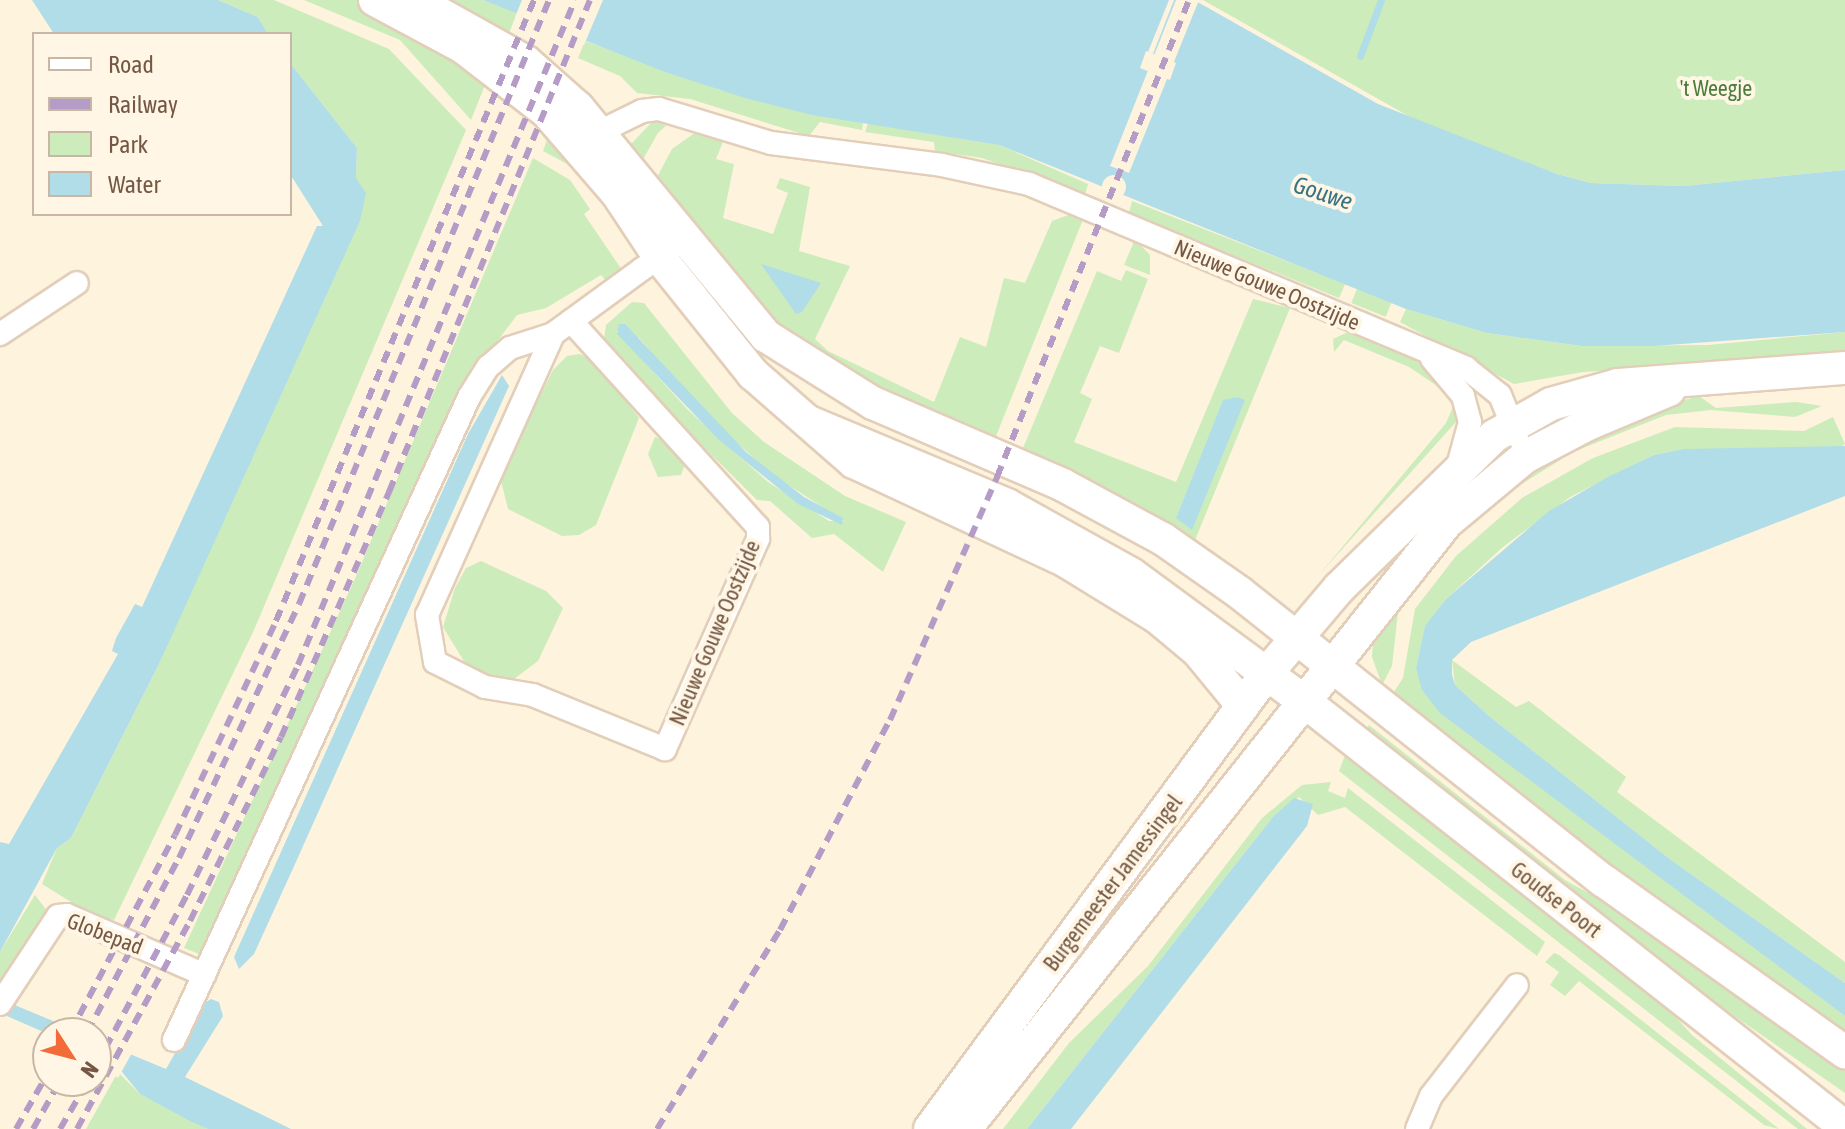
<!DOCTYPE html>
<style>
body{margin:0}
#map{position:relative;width:1845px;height:1129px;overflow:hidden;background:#fef3dd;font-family:"Asap Condensed",sans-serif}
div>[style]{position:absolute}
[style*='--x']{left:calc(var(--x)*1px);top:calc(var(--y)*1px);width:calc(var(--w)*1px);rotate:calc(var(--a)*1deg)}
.green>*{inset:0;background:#ccecbb;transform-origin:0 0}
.water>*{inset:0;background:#b1dde8}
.pier>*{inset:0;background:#fef3dd}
.round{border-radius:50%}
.stream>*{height:7px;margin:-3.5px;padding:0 3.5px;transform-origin:3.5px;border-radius:3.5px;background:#b1dde8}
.roads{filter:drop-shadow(2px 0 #e2ceb9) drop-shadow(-2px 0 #e2ceb9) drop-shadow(0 2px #e2ceb9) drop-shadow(0 -2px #e2ceb9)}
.minor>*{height:22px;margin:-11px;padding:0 11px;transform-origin:11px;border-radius:11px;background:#fff}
.secondary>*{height:32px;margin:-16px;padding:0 16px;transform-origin:16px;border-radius:16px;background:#fff}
.rail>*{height:6px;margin-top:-3px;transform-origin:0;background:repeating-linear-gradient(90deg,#b59cc6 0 12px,transparent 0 20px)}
span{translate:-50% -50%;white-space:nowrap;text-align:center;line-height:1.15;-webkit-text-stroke:8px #fff6e5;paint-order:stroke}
.park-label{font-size:22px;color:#4c7c3b}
.street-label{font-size:22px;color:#755844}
.water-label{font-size:24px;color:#3a7383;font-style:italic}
.legend{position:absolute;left:32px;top:32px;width:260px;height:184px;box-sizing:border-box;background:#fff6e5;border:2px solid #c8b7a5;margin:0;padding:10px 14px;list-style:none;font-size:24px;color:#755844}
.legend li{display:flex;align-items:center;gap:16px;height:40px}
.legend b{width:40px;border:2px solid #c8b7a5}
.north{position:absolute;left:32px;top:1017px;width:80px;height:80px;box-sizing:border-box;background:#fff6e5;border:2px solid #c8b7a5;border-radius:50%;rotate:126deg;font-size:22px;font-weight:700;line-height:32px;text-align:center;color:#755844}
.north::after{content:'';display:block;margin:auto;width:28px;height:36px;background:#f26b38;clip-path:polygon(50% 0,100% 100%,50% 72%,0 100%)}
</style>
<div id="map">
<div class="green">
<i style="clip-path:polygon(218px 0,274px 0,389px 49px,466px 130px,254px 630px,114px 920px,92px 915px,42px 884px,57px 848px,71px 838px,159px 664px,356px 178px,357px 148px,290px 63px,290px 34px,268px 34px,258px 17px)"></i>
<i style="clip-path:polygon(304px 0,362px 0,489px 75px,471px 120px,400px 40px)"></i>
<i style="clip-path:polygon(437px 0,483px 0,517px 13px,507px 38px)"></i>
<i style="clip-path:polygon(1203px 0,1845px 0,1845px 170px,1683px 186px,1591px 183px,1557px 174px,1419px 122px)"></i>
<i style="clip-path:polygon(585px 41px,720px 90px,863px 123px,862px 130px,820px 122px,809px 136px,690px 99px,637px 93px,620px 76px,578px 58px)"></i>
<i style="clip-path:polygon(654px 120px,671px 121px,658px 133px,638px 168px,631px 144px)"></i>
<i style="clip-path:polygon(868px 123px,999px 145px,1088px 184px,1085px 195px,982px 158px,935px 151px,934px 142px,865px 132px)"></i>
<i style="clip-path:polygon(552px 126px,600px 195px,571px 166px,543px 151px)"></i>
<i style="clip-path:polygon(699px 130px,725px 137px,716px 159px,734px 164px,723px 218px,773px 234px,788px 193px,776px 188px,780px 178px,810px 187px,799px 251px,850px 266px,815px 339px,828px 351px,934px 402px,960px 337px,986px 347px,1004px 278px,1025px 283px,1052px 221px,1074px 213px,1084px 217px,994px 441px,876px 392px,786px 338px,656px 179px,672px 149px)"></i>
<i style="clip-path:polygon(533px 158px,570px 180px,590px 209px,584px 214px,622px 270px,608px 283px,601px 275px,546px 308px,517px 315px,477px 368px,202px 955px,184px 948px,354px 581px)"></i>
<i style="clip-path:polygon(1132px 201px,1345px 284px,1339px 298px,1129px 213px)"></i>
<i style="clip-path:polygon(1129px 233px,1150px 255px,1150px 275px,1124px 265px,1133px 244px)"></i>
<i style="clip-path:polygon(evenodd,1126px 270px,1148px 279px,1119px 353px,1100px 346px,1080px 393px,1092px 399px,1074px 442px,1176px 482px,1253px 299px,1290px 308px,1193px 545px,1021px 453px,1097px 271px,1121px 281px,1126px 270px,1237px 397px,1176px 518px,1223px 401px,1237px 397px)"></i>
<i style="left:1357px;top:289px;width:37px;height:15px;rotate:22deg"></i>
<i style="clip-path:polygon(evenodd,632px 302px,644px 303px,732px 413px,764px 442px,845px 496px,906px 522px,883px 572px,834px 534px,812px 538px,770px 501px,757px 500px,614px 358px,604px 339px,606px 325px,632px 302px,616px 331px,639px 338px,707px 416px,773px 475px,844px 521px,829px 521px,768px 482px,688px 410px,616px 331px)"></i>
<i style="clip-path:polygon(1406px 309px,1487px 333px,1581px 346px,1708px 345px,1845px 332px,1845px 355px,1583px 372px,1514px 384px,1400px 322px)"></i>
<i style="clip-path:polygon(1348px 332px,1416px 359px,1440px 375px,1463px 414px,1319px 575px,1446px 423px,1453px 407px,1449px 394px,1409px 367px,1344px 340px,1334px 352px,1333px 339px)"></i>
<i style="clip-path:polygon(580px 354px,595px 362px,639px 418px,596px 525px,579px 535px,562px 536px,508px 509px,500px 477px,553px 370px,567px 356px)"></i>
<i style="clip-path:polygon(1699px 396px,1716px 408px,1796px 402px,1822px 406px,1795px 417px,1711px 410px,1666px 415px,1573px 452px,1499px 498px,1515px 479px,1647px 410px)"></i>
<i style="clip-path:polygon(1833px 417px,1845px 444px,1837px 449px,1683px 449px,1654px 455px,1570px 497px,1503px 547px,1446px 599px,1425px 627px,1416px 668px,1701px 906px,1845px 1016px,1845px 1035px,1602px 858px,1392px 695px,1403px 678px,1415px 609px,1456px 556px,1522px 498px,1593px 458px,1675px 427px,1804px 431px)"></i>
<i style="clip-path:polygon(655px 437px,666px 441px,685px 464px,681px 475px,658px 477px,648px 454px)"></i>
<i style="clip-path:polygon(481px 561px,546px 591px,563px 608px,538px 661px,514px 679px,494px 680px,470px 671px,443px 627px,455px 588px,466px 568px)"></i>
<i style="clip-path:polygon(1399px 603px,1392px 666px,1382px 685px,1372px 657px,1373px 643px)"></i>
<i style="clip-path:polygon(1452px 660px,1516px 707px,1529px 701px,1626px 777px,1617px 792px,1845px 962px,1845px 983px,1671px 860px,1489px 716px,1455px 685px)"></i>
<i style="clip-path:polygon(1369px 725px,1565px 880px,1676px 942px,1845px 1069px,1845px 1093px,1661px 965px,1364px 732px)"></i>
<i style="clip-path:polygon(1346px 753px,1651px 990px,1692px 1035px,1807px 1129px,1798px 1129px,1339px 771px)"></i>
<i style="clip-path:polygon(1331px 782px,1328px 791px,1345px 798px,1348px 788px,1545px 942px,1537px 956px,1345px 807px,1318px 815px,1299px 797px,1272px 818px,1027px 1129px,1003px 1129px,1069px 1043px,1148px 966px,1262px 818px,1302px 785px)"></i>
<i style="clip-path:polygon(35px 895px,48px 912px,0 991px,0 952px)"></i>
<i style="clip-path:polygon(1554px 953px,1559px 955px,1779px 1129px,1764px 1125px,1579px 981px,1565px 996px,1550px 985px,1559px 972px,1545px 962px)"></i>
<i style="clip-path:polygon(118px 1072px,140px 1094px,208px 1129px,86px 1129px)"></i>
</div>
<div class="water">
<i style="clip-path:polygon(32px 0,218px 0,258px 17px,268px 34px,54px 34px)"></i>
<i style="clip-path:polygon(evenodd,483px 0,1194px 0,1378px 104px,1557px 174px,1591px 183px,1683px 186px,1845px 170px,1845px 332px,1654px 346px,1581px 346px,1487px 333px,1406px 309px,999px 145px,812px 115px,745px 98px,665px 72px,483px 0,1146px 51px,1176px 63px,1170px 80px,1140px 68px,1146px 51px)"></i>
<i style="clip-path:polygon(290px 63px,357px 148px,356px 178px,366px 193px,360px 221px,159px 664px,71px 838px,57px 848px,0 952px,0 842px,9px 844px,118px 654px,112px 651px,116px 638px,135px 604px,142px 607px,317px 226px,323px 226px,290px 174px)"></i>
<i style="clip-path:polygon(761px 264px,821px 283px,802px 312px,796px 314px)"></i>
<i style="clip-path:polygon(619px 324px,625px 324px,746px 452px,804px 497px,843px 518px,842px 525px,798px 504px,718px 439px,617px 334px)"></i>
<i style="clip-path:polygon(502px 375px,509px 386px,295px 864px,254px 954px,239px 969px,234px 957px,468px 434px)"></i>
<i style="clip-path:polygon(1237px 397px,1245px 400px,1192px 530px,1176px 518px,1223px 400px)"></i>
<i style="clip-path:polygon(1845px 446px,1845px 496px,1471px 642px,1452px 660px,1452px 674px,1455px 685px,1489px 716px,1671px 860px,1845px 983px,1845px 1016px,1440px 713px,1422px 690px,1416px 668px,1425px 626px,1446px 599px,1549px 511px,1606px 478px,1654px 455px,1683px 449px)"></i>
<i style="clip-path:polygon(1294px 798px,1313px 804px,1307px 826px,1071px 1129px,1027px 1129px,1272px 818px)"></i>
<i style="clip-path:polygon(0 996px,17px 1006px,82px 1033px,48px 1034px,0 1013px)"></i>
<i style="clip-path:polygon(211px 999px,219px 1002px,223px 1016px,185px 1077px,291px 1129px,208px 1129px,190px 1121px,140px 1094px,96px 1040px,166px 1069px,203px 1004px)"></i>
</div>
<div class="pier">
<i style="clip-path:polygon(522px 0,603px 0,584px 45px,515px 17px)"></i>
<i style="clip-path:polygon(1169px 0,1174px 0,1153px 54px,1148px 52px)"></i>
<i style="clip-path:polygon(1176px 0,1199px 0,1129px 173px,1110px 166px,1149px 68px,1168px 75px,1171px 66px,1153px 58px)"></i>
<i class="round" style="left:1102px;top:175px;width:24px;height:24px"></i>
<i style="clip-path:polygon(96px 1036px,132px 1053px,118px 1078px,96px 1064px)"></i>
</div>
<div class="stream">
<i style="--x:1360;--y:56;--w:60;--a:-69.4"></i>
</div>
<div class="roads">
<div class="minor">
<i style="--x:587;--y:138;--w:61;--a:-26.1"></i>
<i style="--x:642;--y:111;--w:17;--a:-7"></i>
<i style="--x:659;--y:109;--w:117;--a:16.9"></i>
<i style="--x:771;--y:143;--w:172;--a:7.3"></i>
<i style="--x:942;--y:165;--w:89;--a:12.3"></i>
<i style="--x:1029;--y:184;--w:474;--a:22.8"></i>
<i style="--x:1466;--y:368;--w:43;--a:38.5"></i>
<i style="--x:1500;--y:395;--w:45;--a:68"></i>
<i style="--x:571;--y:321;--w:278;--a:47.8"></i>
<i style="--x:758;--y:527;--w:12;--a:90"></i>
<i style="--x:758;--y:539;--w:230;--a:113.9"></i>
<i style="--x:665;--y:749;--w:143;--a:-157.8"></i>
<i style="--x:533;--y:695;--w:49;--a:-170.5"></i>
<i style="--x:485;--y:687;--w:56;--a:-153.4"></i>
<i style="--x:435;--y:662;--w:48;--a:-99.7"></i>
<i style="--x:427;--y:615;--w:308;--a:-65.8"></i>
<i style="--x:553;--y:334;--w:22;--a:-36"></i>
<i style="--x:571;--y:321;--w:88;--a:-36.2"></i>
<i style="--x:642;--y:269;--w:33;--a:-33"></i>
<i style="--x:0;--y:334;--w:92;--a:-33.5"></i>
<i style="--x:1432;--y:359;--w:48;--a:50"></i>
<i style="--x:1463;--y:396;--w:27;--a:75"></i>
<i style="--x:1470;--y:422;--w:46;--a:105.3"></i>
<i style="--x:0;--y:1004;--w:105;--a:-56.6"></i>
<i style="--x:58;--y:916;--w:9;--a:-6"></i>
<i style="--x:67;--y:915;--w:150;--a:23.5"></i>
<i style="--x:174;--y:1040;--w:707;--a:-65.35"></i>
<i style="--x:469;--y:397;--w:36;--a:-58"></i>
<i style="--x:488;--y:367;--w:29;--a:-41"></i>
<i style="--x:510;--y:348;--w:45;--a:-18"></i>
<i style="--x:1417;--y:1129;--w:36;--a:-67"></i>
<i style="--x:1431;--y:1096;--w:140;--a:-52.2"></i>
</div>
<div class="secondary">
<i style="--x:375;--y:0;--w:100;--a:28.1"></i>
<i style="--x:463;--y:47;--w:106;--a:37.7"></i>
<i style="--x:547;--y:112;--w:107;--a:49.2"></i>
<i style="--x:617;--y:193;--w:78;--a:56.5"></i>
<i style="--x:660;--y:258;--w:149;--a:51.3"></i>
<i style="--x:753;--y:374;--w:134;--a:41.1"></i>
<i style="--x:854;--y:462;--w:234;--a:25"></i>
<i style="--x:1066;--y:561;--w:107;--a:31.6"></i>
<i style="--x:1157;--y:617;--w:53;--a:39.7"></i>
<i style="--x:1198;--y:651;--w:71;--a:50.7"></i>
<i style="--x:415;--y:0;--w:127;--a:29.2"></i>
<i style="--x:526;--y:62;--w:69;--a:41.5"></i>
<i style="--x:578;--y:108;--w:296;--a:50.5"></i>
<i style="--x:766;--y:336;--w:126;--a:32.1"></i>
<i style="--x:873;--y:403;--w:207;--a:23.3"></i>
<i style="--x:1063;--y:485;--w:114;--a:28.4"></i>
<i style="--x:1163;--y:539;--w:94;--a:35"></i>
<i style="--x:1240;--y:593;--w:464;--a:38.4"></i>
<i style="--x:1604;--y:881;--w:296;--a:35.4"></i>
<i style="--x:809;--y:422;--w:215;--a:22.7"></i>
<i style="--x:1007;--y:505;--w:142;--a:29.1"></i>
<i style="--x:1131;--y:574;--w:215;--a:36.3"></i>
<i style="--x:1304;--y:701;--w:689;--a:38.22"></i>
<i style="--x:930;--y:1129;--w:567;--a:-53.53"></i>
<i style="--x:1267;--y:673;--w:111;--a:-49.7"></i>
<i style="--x:1339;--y:588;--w:217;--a:-44.4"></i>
<i style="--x:1494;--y:436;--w:65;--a:-29.3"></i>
<i style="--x:1551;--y:404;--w:70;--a:-15.8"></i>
<i style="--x:1618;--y:385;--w:228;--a:-4.3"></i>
<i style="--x:965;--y:1129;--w:775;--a:-51.55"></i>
<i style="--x:1447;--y:522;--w:102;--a:-39.8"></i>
<i style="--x:1525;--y:457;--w:71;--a:-27.6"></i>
<i style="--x:1588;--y:424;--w:88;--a:-22.8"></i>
</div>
</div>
<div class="rail">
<i style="--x:70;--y:1033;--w:224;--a:-62.1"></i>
<i style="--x:175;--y:835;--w:237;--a:-64.7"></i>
<i style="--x:276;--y:621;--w:672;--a:-67.44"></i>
<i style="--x:87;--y:1033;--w:198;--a:-62.3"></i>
<i style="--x:179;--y:858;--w:281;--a:-64.7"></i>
<i style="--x:299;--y:604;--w:654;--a:-67.51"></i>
<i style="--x:96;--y:1066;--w:194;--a:-62"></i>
<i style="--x:187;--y:895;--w:255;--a:-64.2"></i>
<i style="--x:298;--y:665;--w:720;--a:-67.39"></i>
<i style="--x:16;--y:1129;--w:64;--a:-60.3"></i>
<i style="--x:33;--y:1129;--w:55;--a:-60.6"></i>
<i style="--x:60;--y:1129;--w:56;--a:-59.7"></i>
<i style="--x:77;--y:1129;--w:237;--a:-61.5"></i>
<i style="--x:190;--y:921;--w:205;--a:-63.7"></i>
<i style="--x:281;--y:737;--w:268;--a:-66.2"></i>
<i style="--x:389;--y:492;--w:531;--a:-67.78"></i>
<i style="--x:657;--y:1129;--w:234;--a:-58.3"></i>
<i style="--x:780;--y:930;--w:237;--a:-62.4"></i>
<i style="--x:890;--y:720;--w:266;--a:-66.2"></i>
<i style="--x:997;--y:477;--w:514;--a:-68.07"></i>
</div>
<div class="park-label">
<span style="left:1716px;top:89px">'t Weegje</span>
</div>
<div class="street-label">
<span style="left:1267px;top:285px;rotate:23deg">Nieuwe Gouwe Oostzijde</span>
<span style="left:715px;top:633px;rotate:-67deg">Nieuwe Gouwe Oostzijde</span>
<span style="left:1113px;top:883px;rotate:-53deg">Burgemeester Jamessingel</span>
<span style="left:1556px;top:900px;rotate:38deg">Goudse Poort</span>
<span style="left:105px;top:934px;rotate:21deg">Globepad</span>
</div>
<div class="water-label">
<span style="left:1323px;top:193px;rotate:18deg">Gouwe</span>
</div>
<ul class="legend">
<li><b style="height:10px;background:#fff"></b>Road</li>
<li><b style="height:10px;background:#b59cc6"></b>Railway</li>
<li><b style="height:22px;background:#ccecbb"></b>Park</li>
<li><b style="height:22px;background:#b1dde8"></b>Water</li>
</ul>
<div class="north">N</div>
</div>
